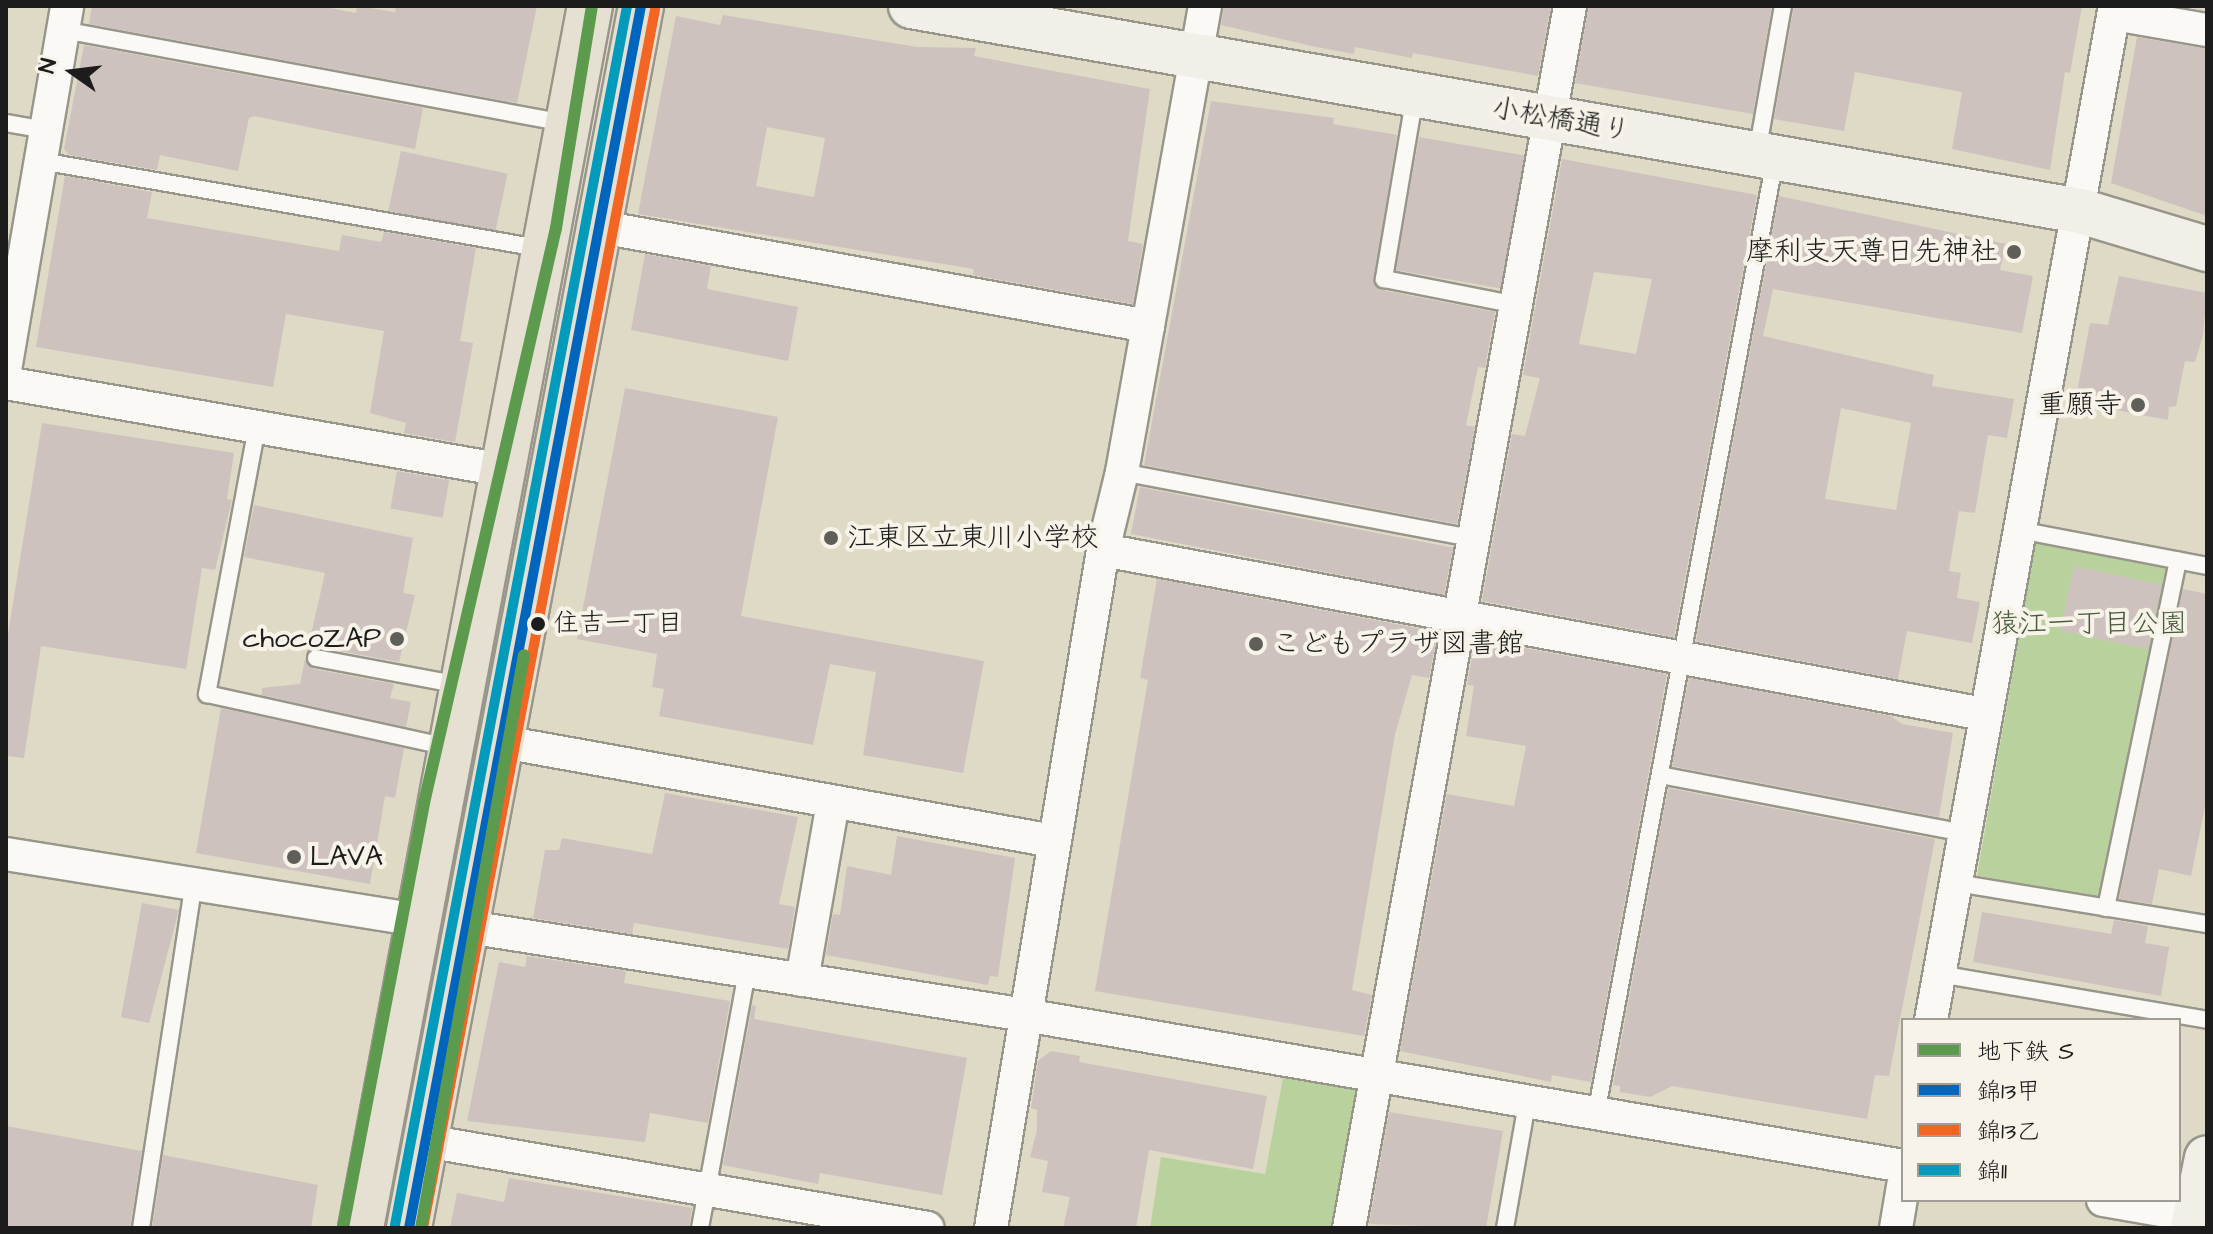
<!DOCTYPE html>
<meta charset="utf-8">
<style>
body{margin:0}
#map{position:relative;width:2213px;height:1234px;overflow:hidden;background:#dedac6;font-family:"Architects Daughter","Klee One",sans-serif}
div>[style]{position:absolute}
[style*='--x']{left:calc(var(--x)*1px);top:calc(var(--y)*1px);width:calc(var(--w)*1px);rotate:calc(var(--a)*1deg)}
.green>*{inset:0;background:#b9d29d;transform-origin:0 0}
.building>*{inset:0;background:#cec2be;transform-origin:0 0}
.roads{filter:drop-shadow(2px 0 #98968a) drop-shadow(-2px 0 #98968a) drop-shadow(0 2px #98968a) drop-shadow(0 -2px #98968a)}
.lane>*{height:16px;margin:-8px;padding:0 8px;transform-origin:8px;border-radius:8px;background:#faf9f6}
.street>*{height:32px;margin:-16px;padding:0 16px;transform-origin:16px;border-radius:16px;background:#faf9f6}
.secondary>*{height:44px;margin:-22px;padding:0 22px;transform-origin:22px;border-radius:22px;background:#f2efe8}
.primary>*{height:44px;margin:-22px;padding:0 22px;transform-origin:22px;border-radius:22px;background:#e6e0d2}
.bus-1>*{height:10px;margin:-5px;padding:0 5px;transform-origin:5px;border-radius:5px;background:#0065bd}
.bus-2>*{height:10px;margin:-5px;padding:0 5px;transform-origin:5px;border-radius:5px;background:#f26522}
.bus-3>*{height:10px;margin:-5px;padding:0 5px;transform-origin:5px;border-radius:5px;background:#039bbc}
.metro-1>*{height:12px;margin:-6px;padding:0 6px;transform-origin:6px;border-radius:6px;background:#5c9b4e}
.dots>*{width:22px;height:22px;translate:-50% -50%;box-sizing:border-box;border:4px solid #f7f3e8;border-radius:50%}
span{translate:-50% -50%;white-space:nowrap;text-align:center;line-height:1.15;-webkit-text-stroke:8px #f7f3e8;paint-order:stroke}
.bus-label{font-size:26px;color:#1c1c1c}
.left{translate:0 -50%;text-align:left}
.street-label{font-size:28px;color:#1c1c1c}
.poi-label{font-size:28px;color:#1c1c1c}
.right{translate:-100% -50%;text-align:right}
.park-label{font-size:28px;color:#485a3d}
.frame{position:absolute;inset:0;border:8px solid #1c1c1c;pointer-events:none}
.legend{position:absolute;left:1901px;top:1018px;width:280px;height:184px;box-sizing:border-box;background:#f7f3e8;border:2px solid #9f9d96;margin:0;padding:10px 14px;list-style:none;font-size:24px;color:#1c1c1c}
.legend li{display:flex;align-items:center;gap:16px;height:40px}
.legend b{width:40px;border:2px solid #9f9d96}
.north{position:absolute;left:32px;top:32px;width:80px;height:80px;-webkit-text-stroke:6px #f7f3e8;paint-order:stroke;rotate:284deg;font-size:22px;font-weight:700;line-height:32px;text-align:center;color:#1c1c1c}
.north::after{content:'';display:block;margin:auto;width:28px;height:36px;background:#1c1c1c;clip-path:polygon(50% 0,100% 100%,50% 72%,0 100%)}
</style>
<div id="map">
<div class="green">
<i style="left:2036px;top:541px;width:136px;height:340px;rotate:10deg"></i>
<i style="clip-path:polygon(1286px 1062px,1376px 1078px,1349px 1228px,1150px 1228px,1161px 1157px,1265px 1174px)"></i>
</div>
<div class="building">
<i style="clip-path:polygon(92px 6px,320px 6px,356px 13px,357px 6px,395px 12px,396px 6px,537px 6px,517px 103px,89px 24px)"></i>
<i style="clip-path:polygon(1224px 6px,1551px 6px,1538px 76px,1413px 53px,1412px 58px,1355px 47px,1354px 54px,1316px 47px,1221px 25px)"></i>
<i style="clip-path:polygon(1589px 6px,1772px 6px,1753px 114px,1575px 83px)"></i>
<i style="clip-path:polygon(1794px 6px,2082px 6px,2070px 73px,2065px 72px,2050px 170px,1952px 149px,1962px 92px,1855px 72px,1844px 131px,1774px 119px)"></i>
<i style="clip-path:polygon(evenodd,723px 15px,917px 47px,976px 48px,974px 56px,1150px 89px,1128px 241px,1143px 244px,1133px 304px,973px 275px,974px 269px,638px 214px,676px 16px,720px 25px,723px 15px,767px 127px,825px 138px,814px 197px,756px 186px,767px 127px)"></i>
<i style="clip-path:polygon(2137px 37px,2207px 49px,2207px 216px,2111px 183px)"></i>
<i style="clip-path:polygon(84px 45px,423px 108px,415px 149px,254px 116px,249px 118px,238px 171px,160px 155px,157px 170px,69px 155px,64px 149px)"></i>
<i style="clip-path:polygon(1211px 101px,1334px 118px,1333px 124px,1397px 135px,1374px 283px,1382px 290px,1495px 312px,1485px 368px,1478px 367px,1466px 425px,1475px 427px,1457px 524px,1144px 465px)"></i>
<i style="left:1419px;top:137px;width:107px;height:135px;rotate:10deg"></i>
<i style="left:401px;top:151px;width:109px;height:61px;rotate:12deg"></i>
<i style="clip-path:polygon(evenodd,1562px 159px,1757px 195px,1674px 637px,1482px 601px,1512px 434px,1525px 436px,1540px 378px,1523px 375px,1562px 159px,1594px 272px,1652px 279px,1636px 354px,1579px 344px,1594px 272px)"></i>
<i style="clip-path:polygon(65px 176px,152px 192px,147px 218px,339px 251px,342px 235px,381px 242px,384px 232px,476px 248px,460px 341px,473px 343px,455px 442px,404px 433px,406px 423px,370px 413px,384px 331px,286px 314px,273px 387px,36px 347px)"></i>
<i style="clip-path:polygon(evenodd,1779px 196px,2006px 244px,2000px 270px,2033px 276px,2022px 333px,1773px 289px,1763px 336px,1934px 375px,1932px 386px,2014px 399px,2007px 438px,1988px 435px,1975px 513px,1959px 511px,1949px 571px,1961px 573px,1957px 598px,1980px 602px,1972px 643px,1907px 631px,1898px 679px,1696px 641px,1779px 196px,1841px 408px,1911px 423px,1896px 510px,1825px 499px,1841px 408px)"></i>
<i style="clip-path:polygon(645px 254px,711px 266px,707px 289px,798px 307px,788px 361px,631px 330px)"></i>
<i style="clip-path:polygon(2119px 276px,2207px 293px,2203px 335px,2195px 362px,2185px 361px,2176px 406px,2169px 407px,2168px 420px,2075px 402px,2090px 323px,2108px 325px)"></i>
<i style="clip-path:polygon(625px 388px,778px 417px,741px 616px,984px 661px,963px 773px,863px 755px,876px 672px,830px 664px,813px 745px,659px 716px,664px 689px,652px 687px,657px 654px,577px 639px)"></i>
<i style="clip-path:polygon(42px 423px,234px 453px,227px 499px,232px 500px,215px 570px,202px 568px,186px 669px,41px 646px,24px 758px,6px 756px,6px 646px)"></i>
<i style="left:397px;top:471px;width:53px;height:38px;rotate:10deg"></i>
<i style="left:1140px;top:487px;width:319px;height:48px;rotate:11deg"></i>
<i style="clip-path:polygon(254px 505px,413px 538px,403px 593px,415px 595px,399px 662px,318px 647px,307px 652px,325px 573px,244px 557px)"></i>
<i style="left:2074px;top:566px;width:90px;height:66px;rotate:12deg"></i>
<i style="clip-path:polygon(1157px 579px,1438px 632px,1429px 678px,1412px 675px,1395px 734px,1352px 990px,1372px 995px,1364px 1036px,1095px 991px,1148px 680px,1140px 678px)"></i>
<i style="clip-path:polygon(2183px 589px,2207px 594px,2207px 797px,2191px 876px,2159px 869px,2152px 904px,2119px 899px)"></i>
<i style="clip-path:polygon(1475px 639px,1667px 674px,1591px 1082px,1552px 1075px,1551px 1082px,1400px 1051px,1447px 794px,1514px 806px,1526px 746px,1466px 736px,1474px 686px,1467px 685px)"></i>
<i style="clip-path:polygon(305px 659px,314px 669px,394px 684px,390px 698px,411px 702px,406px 727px,262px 695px,262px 688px,300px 684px)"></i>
<i style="clip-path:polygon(1689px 678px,1891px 716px,1902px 724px,1953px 733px,1939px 817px,1672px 766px)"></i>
<i style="clip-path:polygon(221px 708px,404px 748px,395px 798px,385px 796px,370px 884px,196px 853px)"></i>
<i style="clip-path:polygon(1668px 788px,1935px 839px,1889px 1076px,1875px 1075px,1867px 1119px,1672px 1086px,1650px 1097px,1620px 1092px,1620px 1086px,1613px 1085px)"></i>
<i style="clip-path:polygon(665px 793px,798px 817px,779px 904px,795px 907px,788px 949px,634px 923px,632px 934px,533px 918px,545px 850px,559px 850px,562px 838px,652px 854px)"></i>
<i style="clip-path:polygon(897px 836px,1015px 858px,998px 977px,990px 976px,988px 985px,826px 955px,833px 914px,840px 915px,847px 866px,891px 875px)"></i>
<i style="clip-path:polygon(142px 903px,179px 910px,149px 1023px,121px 1017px)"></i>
<i style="clip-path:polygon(1982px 912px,2111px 934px,2114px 920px,2148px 926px,2145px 943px,2169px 947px,2161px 996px,1973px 962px)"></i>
<i style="clip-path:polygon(527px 956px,626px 971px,624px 983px,730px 1001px,708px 1123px,650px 1113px,645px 1142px,467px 1121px,499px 962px,525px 967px)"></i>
<i style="clip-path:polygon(752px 1005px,756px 1006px,754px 1019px,967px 1058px,942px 1195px,820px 1173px,818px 1184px,723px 1165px)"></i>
<i style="clip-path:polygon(1051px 1051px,1080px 1056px,1079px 1062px,1267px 1096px,1253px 1169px,1149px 1150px,1136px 1228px,1063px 1228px,1070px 1197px,1042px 1192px,1048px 1161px,1030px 1157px,1037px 1130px,1037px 1110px,1031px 1108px,1038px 1061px)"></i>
<i style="clip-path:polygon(1389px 1112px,1503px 1131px,1486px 1228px,1369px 1224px)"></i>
<i style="clip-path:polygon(6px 1126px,142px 1151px,130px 1228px,6px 1228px)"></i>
<i style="clip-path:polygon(163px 1155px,318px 1185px,311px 1228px,152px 1228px)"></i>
<i style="clip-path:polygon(509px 1178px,692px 1208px,689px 1228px,450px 1228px,457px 1193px,504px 1202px)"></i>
</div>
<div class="roads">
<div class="lane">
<i style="--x:63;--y:30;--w:511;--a:10.5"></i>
<i style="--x:1415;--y:95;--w:187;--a:99.6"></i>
<i style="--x:1384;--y:279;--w:136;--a:11.1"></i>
<i style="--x:6;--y:123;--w:41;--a:9.9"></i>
<i style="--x:1757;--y:153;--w:149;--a:-80"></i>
<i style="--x:41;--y:161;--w:511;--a:9.92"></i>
<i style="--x:257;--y:427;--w:272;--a:100.6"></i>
<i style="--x:207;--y:694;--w:247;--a:12.4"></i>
<i style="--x:1122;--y:472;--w:360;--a:10.7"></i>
<i style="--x:2019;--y:530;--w:191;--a:10.8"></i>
<i style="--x:316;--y:658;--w:147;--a:10.6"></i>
<i style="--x:1660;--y:775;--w:309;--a:10.8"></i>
<i style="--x:1956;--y:883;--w:254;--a:9.3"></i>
<i style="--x:2106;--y:908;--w:355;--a:-78.3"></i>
<i style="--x:1939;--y:974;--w:272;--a:9.7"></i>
<i style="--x:1596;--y:1114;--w:972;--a:-79.38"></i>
<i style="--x:141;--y:1228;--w:350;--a:-81.3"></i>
<i style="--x:700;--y:1228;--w:261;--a:-79.6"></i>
<i style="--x:1505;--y:1228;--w:127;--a:-80"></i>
</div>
<div class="street">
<i style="--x:2114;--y:14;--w:94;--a:9.8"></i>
<i style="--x:601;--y:227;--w:556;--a:10.26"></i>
<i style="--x:6;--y:364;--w:363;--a:-80.3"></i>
<i style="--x:6;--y:383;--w:505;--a:9.93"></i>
<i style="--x:1103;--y:550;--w:896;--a:10.55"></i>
<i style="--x:503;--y:742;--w:559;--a:10.2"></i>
<i style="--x:6;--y:854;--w:417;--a:9.1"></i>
<i style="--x:468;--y:927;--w:552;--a:8.97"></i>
<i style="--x:1013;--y:1013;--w:903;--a:9.75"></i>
<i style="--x:802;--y:980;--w:181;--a:-80.1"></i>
<i style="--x:1931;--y:1020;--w:1031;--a:-79.72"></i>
<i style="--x:426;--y:1141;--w:509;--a:9.83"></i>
<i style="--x:2103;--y:1200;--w:93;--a:9.9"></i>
<i style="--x:991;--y:1228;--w:687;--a:-80.62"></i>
<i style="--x:1103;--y:550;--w:80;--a:-76.3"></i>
<i style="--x:1122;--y:472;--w:473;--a:-79.9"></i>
<i style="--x:1349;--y:1228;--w:1242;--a:-79.75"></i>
<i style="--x:1896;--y:1228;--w:43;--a:-80.5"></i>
</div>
<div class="secondary">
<i style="--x:911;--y:6;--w:1187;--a:9.95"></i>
<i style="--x:2080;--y:211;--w:133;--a:16.7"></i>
<i style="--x:2193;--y:1228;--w:71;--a:-78.7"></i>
</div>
<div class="primary">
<i style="--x:361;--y:1228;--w:1243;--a:-79.39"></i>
<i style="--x:409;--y:1228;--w:1244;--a:-79.25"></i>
</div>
</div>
<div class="bus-1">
<i style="--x:409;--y:1228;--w:1244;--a:-79.25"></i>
</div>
<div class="bus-2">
<i style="--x:423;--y:1228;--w:1241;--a:-79.22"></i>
</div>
<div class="bus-3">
<i style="--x:395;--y:1225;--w:1241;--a:-79.22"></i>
</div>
<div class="metro-1">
<i style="--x:343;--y:1228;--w:433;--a:-79.2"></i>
<i style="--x:424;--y:803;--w:590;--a:-77.07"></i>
<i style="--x:556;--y:228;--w:225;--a:-80.8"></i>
<i style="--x:421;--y:1228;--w:582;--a:-79.81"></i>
</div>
<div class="dots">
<i style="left:2014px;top:252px;background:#605e58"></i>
<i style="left:2138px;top:405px;background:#605e58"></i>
<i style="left:831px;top:538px;background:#605e58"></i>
<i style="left:538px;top:624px;background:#1c1c1c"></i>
<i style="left:397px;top:639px;background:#605e58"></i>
<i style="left:1256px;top:644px;background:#605e58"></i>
<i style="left:294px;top:857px;background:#605e58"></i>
</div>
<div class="bus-label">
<span class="left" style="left:553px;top:624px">住吉一丁目</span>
</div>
<div class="street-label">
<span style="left:1561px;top:120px;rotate:10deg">小松橋通り</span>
</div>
<div class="poi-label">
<span class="right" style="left:1998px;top:252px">摩利支天尊日先神社</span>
<span class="right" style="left:2122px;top:405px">重願寺</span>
<span class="left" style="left:847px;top:538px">江東区立東川小学校</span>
<span class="right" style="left:381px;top:639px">chocoZAP</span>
<span class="left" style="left:1272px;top:644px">こどもプラザ図書館</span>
<span class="left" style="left:310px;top:857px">LAVA</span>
</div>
<div class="park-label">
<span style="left:2089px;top:624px">猿江一丁目公園</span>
</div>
<div class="frame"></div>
<ul class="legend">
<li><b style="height:10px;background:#5c9b4e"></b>地下鉄 S</li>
<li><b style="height:10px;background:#0065bd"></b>錦13甲</li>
<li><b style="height:10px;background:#f26522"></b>錦13乙</li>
<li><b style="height:10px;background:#039bbc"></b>錦11</li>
</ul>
<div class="north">N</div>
</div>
